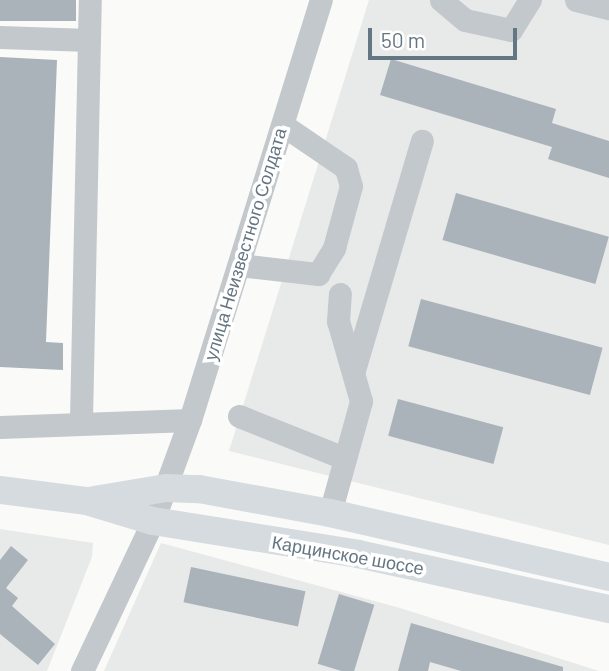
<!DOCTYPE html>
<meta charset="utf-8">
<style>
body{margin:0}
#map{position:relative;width:609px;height:671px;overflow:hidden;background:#fafaf8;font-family:Barlow,sans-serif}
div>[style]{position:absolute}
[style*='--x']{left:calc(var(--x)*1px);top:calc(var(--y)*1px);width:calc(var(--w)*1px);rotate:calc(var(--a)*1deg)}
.built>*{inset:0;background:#e8e9e9}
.building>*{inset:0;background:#aab3b9;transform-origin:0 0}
.minor>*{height:23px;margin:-11.5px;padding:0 11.5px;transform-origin:11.5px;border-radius:11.5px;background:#c3c8cc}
.major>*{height:28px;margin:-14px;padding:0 14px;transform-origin:14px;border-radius:14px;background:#d6dbdf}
span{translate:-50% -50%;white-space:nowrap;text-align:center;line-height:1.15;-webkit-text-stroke:7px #fff;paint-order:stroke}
.street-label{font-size:18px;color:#657683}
.scale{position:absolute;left:368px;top:28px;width:149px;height:32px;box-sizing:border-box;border:4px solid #657683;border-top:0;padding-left:9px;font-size:21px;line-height:24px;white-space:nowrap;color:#657683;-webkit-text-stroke:5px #fff;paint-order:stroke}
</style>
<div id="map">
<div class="built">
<i style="clip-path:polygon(369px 0,609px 0,609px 545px,229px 451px)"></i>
<i style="clip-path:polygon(0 529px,93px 543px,92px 557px,47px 671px,0 671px)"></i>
<i style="clip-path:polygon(161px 543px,400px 608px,599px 671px,104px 671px)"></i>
</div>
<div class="building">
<i style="left:0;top:0;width:76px;height:21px"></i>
<i style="clip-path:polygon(0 57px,57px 60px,46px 342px,63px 343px,63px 370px,0 367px)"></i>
<i style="clip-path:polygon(391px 59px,556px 109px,552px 123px,609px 141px,609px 178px,548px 159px,552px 147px,380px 95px)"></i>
<i style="left:456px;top:193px;width:159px;height:49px;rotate:16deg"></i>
<i style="left:421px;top:299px;width:188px;height:49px;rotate:15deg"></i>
<i style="left:398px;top:399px;width:109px;height:38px;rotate:15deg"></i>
<i style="clip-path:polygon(11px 546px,28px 560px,6px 588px,18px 598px,12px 606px,55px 644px,38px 665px,0 634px,0 560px)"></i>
<i style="left:191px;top:567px;width:117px;height:36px;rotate:12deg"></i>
<i style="left:339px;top:594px;width:37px;height:73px;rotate:17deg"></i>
<i style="clip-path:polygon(411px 623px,563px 667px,563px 671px,461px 671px,430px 662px,428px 671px,398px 671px)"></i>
</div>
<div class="minor">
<i style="--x:441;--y:0;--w:31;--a:40"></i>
<i style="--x:465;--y:20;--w:47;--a:12.3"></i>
<i style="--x:511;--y:30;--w:36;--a:-58"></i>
<i style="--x:576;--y:0;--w:34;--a:14"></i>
<i style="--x:0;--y:37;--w:89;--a:1.9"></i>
<i style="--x:239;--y:265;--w:80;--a:6.5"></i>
<i style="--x:318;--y:274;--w:31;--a:-58"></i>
<i style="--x:334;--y:248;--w:64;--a:-74.7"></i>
<i style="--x:351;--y:186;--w:19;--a:-106"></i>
<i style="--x:346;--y:168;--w:76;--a:-145.7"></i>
<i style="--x:354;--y:370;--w:239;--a:-73.5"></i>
<i style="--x:239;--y:416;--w:113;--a:21.8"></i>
<i style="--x:81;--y:420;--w:420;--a:-88.8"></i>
<i style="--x:0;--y:427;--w:190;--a:-2.1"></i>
<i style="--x:330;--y:513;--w:116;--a:-74.5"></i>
<i style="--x:361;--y:401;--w:83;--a:-106"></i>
<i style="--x:338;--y:321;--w:27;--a:-86"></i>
<i style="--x:82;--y:671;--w:166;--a:-64.7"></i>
<i style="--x:153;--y:521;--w:108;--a:-69.9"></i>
<i style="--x:190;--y:420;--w:440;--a:-72.7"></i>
</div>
<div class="major">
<i style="--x:0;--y:490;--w:88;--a:7.2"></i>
<i style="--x:87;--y:501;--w:69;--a:16.9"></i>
<i style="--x:153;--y:521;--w:208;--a:9.1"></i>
<i style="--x:358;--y:554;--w:257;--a:12.4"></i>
<i style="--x:94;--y:500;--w:73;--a:-9.5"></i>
<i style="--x:166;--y:488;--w:33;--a:2"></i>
<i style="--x:199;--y:489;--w:133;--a:10.4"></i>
<i style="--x:330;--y:513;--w:286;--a:12.9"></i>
</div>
<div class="street-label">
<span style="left:245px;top:244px;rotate:-73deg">улица Неизвестного Солдата</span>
<span style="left:348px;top:555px;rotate:10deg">Карцинское шоссе</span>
</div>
<div class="scale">50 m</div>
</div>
